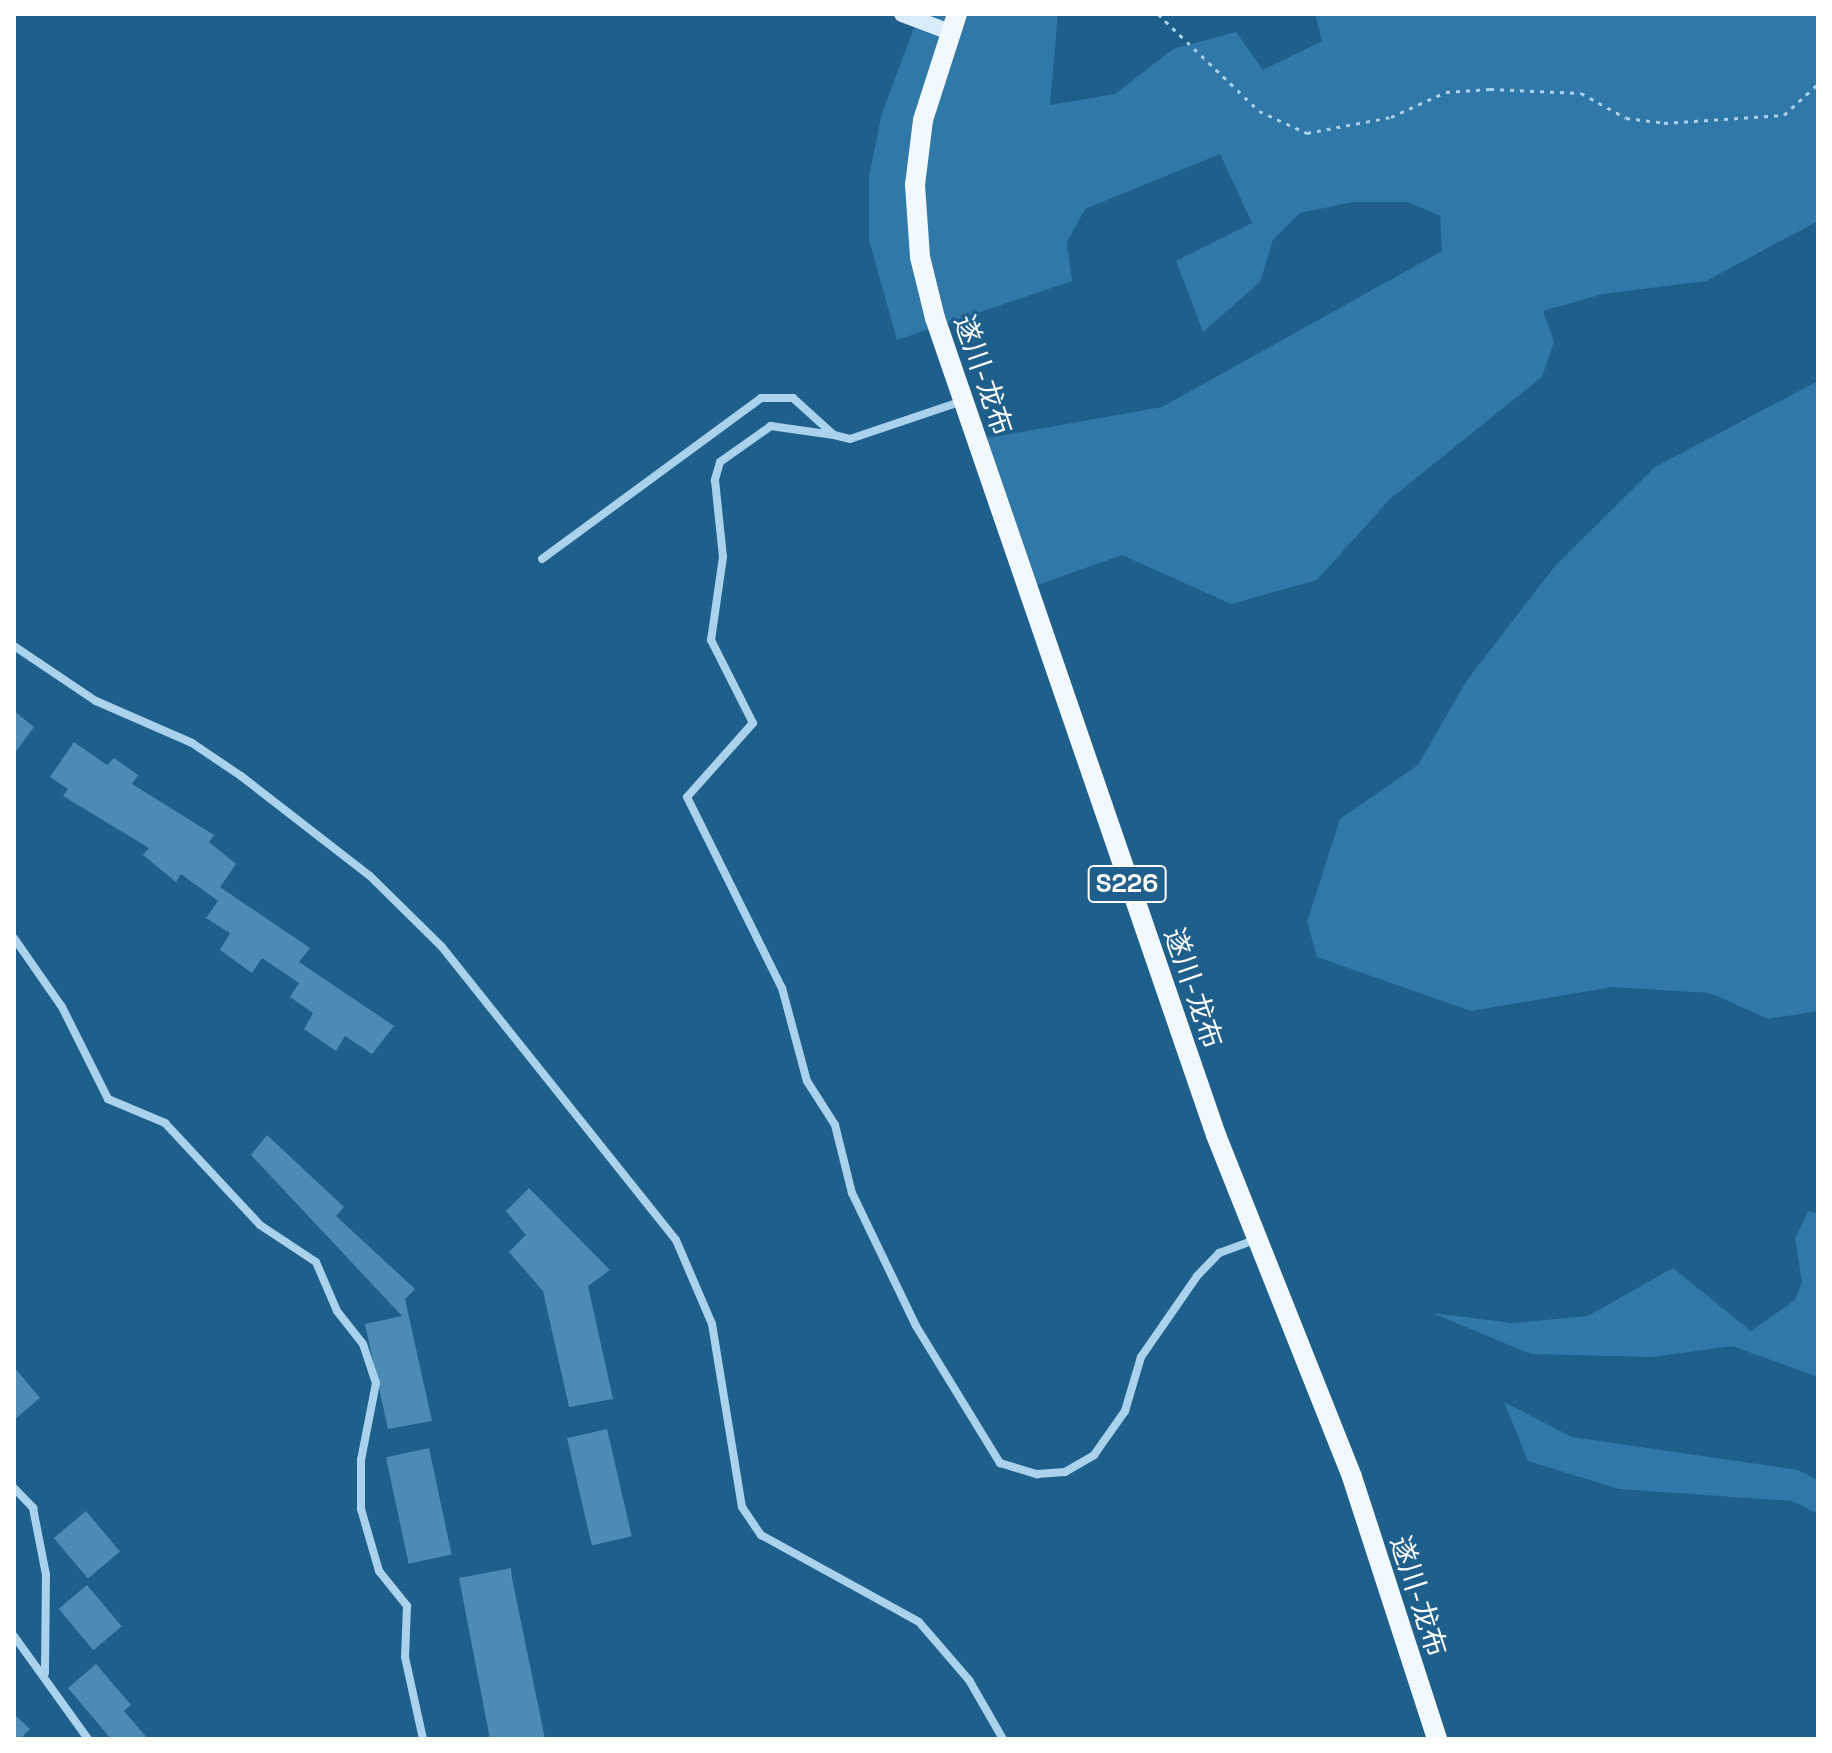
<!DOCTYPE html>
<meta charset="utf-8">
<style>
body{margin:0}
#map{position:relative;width:1832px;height:1753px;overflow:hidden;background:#1f5f8b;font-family:"Space Grotesk","Noto Sans SC",sans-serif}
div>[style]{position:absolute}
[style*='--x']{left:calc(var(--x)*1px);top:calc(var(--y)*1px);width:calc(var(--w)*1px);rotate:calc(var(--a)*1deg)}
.green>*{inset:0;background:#2f78a7}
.building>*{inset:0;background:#4b8bb5;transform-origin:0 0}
.path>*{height:3px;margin-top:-1.5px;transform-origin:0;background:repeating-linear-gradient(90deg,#abd2ec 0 4px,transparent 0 10px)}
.street>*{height:8px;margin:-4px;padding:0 4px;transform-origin:4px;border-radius:4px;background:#abd2ec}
.secondary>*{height:16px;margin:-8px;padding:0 8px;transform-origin:8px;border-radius:8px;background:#d7ebf9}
.primary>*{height:20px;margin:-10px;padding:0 10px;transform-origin:10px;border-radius:10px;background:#f1f8ff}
span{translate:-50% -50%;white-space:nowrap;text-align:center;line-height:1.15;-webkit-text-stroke:6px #1f5f8b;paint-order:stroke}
.shield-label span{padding:2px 6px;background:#1f5f8b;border:2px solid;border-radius:6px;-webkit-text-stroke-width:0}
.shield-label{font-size:26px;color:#fff;font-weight:700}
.street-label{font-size:28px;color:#fff}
.frame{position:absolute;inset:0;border:16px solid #fff;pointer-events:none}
</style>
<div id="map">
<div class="green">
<i style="clip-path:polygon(919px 14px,1058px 14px,1050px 105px,1115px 94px,1173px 49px,1236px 32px,1263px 70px,1322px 41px,1315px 14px,1818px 14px,1818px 221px,1706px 281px,1603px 294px,1543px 311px,1554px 342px,1542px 377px,1390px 499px,1317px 580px,1231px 604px,1122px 555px,1026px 589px,976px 440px,1162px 407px,1442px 251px,1440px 216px,1408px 202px,1353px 202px,1300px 213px,1273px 240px,1260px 282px,1203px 332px,1176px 261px,1252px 223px,1220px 154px,1085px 209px,1067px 242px,1072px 281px,897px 340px,869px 240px,869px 176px,882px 113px)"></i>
<i style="clip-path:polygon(1818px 381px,1818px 1011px,1768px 1019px,1710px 993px,1612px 987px,1471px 1011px,1317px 957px,1307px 922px,1340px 819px,1418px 765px,1467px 680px,1555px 566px,1655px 467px)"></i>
<i style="clip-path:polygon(1808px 1211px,1818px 1214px,1818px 1377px,1732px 1346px,1652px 1357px,1531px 1354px,1432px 1313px,1513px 1323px,1588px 1316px,1673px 1268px,1751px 1331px,1795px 1300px,1802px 1282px,1795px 1239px)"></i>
<i style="clip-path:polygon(1504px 1402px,1572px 1437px,1798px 1470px,1818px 1480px,1818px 1514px,1792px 1501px,1619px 1489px,1528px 1461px)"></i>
</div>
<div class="building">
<i style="clip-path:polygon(14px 711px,34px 727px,14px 754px)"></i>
<i style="clip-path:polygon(74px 742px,107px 765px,114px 758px,138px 775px,132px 784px,214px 835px,209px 842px,236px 864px,220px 887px,310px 948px,299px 962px,394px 1026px,372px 1054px,345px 1036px,336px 1051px,304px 1029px,313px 1013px,290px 997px,299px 983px,262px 958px,252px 973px,220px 950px,230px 933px,206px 918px,218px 901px,181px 874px,176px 882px,143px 855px,149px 848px,63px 796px,68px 789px,50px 777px)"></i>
<i style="clip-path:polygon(267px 1135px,344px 1207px,336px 1216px,415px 1289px,405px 1299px,432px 1421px,388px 1429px,365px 1324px,402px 1316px,251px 1155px)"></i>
<i style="clip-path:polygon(529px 1188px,610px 1270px,588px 1286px,613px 1399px,569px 1407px,543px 1291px,509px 1252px,526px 1235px,506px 1211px)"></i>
<i style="clip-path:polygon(14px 1367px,40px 1398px,14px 1420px)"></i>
<i style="left:607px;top:1429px;width:110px;height:41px;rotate:77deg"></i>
<i style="left:429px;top:1448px;width:109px;height:44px;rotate:78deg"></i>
<i style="left:86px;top:1511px;width:53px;height:42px;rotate:50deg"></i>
<i style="clip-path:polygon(511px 1568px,512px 1578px,545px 1739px,490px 1739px,459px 1578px)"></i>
<i style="left:87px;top:1585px;width:54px;height:37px;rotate:50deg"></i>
<i style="clip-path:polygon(96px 1664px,131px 1705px,124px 1711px,148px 1739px,111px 1739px,68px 1688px)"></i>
<i style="clip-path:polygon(14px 1714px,30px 1729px,20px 1739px,14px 1739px)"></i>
</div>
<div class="path">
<i style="--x:1158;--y:14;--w:140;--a:43.8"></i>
<i style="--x:1259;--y:111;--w:53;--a:24.6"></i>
<i style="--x:1307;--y:133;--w:86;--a:-10.8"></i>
<i style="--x:1391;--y:117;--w:60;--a:-24.4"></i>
<i style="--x:1446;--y:92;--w:44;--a:-3.9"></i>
<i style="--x:1490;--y:89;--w:91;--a:2.5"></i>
<i style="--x:1581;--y:93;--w:51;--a:29.1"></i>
<i style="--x:1626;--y:118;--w:38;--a:7"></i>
<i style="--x:1664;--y:123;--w:120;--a:-3.8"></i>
<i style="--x:1784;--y:115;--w:46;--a:-42.4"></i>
</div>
<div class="street">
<i style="--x:834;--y:435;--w:64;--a:-171.9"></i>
<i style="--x:771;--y:426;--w:62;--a:144.8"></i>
<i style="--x:720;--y:462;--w:19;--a:106"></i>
<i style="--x:715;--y:480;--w:77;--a:84.1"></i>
<i style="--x:723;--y:557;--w:84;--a:98.2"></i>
<i style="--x:711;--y:640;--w:93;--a:63.2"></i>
<i style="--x:753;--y:723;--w:99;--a:131.7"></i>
<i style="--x:687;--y:797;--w:213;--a:63.6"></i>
<i style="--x:782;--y:988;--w:96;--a:75"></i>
<i style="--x:807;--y:1081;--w:52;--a:57.5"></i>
<i style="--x:835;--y:1125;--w:70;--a:76"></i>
<i style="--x:852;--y:1193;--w:148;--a:64.3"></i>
<i style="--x:916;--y:1326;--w:161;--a:58.5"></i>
<i style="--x:1000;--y:1463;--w:39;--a:17"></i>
<i style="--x:1037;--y:1474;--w:28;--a:-4"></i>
<i style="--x:1065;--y:1472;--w:34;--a:-30"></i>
<i style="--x:1094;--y:1455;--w:54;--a:-54.8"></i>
<i style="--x:1125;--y:1411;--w:56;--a:-73.5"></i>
<i style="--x:1141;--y:1357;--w:98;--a:-55.3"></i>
<i style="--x:1197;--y:1276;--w:32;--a:-46"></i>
<i style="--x:1219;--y:1253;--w:38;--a:-20"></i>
<i style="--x:542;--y:559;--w:272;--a:-36.3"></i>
<i style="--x:761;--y:398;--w:32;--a:0"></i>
<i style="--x:793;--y:398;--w:55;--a:42.1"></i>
<i style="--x:834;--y:435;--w:16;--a:14"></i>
<i style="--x:850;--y:439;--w:118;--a:-18.7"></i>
<i style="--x:14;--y:646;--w:99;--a:33.9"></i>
<i style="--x:96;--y:701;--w:105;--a:23.6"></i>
<i style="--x:192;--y:743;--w:59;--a:34"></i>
<i style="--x:241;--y:776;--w:163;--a:37.8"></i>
<i style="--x:370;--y:876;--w:101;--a:44.6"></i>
<i style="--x:442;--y:947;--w:375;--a:51.4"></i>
<i style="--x:676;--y:1240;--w:91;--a:66.8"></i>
<i style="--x:712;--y:1324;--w:185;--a:80.7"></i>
<i style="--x:742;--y:1507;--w:34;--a:56"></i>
<i style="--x:761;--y:1535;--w:180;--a:28.8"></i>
<i style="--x:919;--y:1622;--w:77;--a:49.2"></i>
<i style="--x:969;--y:1680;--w:68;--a:60"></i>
<i style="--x:14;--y:938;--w:84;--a:55.2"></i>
<i style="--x:62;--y:1007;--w:103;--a:63.4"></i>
<i style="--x:108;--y:1099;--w:62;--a:22.8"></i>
<i style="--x:165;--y:1123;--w:139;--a:47"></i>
<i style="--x:260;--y:1225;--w:67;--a:33.5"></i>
<i style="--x:316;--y:1262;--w:53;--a:66.8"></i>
<i style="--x:337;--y:1311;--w:42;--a:51.8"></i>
<i style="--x:363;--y:1344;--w:41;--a:71.6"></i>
<i style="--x:376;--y:1383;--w:78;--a:101"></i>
<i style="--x:361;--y:1460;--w:49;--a:90"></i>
<i style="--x:361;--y:1509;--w:65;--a:73.8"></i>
<i style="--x:379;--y:1571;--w:45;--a:51.3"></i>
<i style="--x:407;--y:1606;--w:51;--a:92.2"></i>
<i style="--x:405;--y:1657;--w:84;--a:77.6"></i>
<i style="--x:14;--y:1488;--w:28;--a:46"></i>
<i style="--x:33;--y:1508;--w:68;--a:79"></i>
<i style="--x:46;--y:1575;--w:98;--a:90.6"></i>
<i style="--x:14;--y:1636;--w:127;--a:54.3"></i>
</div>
<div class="secondary">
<i style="--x:902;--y:14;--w:51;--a:20.6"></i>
</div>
<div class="primary">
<i style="--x:957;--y:14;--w:111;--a:107.8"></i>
<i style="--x:923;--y:120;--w:65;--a:97"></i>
<i style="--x:915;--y:185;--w:72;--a:86"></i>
<i style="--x:920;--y:257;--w:63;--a:76.2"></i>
<i style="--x:935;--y:318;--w:864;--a:71.02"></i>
<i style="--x:1216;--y:1135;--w:368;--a:68.3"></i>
<i style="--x:1352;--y:1477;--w:275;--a:72"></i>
</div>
<div class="shield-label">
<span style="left:1127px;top:884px">S226</span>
</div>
<div class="street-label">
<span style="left:984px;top:375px;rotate:71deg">遂川-龙布</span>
<span style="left:1194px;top:988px;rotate:71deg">遂川-龙布</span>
<span style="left:1419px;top:1596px;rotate:72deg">遂川-龙布</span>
</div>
<div class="frame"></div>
</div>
